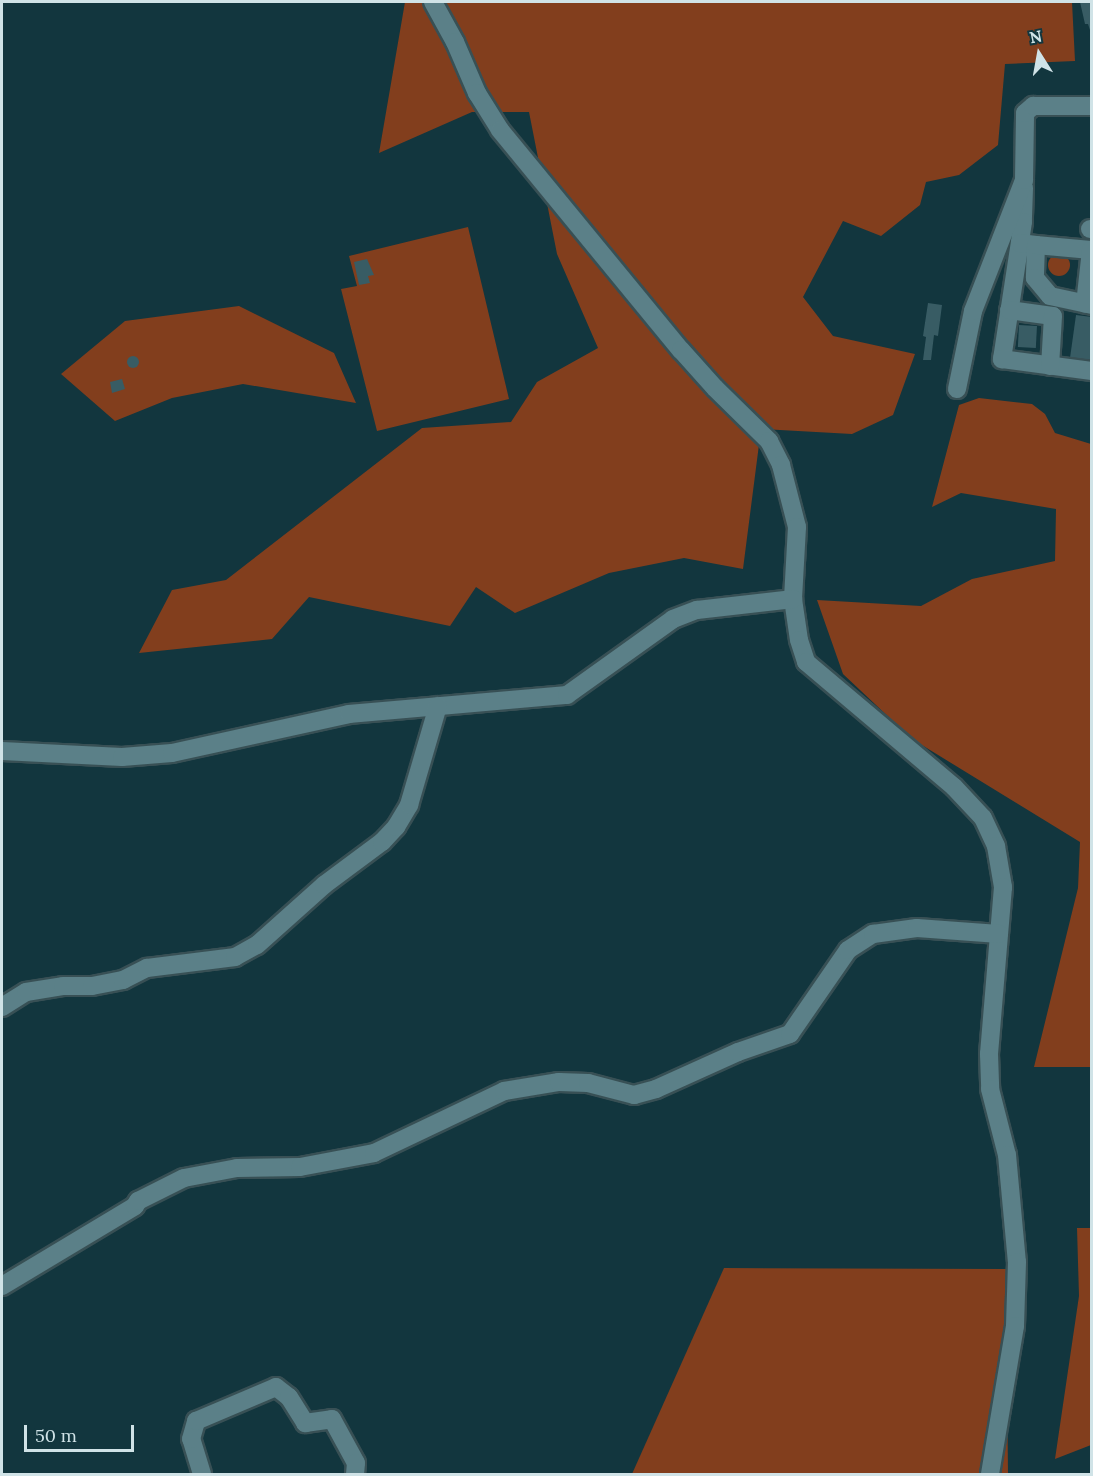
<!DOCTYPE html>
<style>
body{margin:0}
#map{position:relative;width:1093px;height:1476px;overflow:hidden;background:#12363e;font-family:Lora,serif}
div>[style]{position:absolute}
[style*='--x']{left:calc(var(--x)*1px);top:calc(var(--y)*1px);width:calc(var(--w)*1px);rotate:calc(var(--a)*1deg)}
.green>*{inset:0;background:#823e1d}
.round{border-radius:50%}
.building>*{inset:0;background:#385c64;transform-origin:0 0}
.roads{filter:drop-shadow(2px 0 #385055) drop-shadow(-2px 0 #385055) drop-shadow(0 2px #385055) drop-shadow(0 -2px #385055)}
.minor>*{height:18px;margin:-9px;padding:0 9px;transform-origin:9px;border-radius:9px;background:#5b8088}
span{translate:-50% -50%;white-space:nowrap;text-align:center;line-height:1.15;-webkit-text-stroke:4.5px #12363e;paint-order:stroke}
.frame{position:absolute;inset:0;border:3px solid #d0e3e7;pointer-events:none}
.north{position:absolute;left:1009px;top:24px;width:60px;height:60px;-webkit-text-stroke:4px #12363e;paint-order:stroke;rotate:349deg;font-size:16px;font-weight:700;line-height:24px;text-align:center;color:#d0e3e7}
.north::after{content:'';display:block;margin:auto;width:21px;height:27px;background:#d0e3e7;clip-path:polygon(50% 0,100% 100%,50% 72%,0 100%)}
.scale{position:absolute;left:24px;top:1425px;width:110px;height:27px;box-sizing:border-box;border:3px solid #d0e3e7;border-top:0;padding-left:8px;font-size:18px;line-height:21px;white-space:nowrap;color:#d0e3e7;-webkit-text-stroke:4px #12363e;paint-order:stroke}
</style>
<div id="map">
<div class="green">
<i style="clip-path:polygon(405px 2px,1072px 2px,1075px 61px,1005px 64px,998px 145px,959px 175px,926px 182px,920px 205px,881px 236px,843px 221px,803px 297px,833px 336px,915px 354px,893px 415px,852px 434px,761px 429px,743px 569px,684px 558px,609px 573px,515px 613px,476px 587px,450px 626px,309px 597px,272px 639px,139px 653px,172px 590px,226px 580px,422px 428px,511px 422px,537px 382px,598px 348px,557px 254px,529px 112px,472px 112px,379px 153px)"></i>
<i style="clip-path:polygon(468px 227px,509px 399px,377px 431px,341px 289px,357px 286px,349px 256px)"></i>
<i class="round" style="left:1048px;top:254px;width:22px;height:22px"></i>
<i style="clip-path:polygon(239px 306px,334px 353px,356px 403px,243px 384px,172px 398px,115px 421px,61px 374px,125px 321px)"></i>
<i style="clip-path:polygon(979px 398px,1032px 404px,1045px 414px,1055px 433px,1091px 444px,1091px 1067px,1034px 1067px,1078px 888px,1080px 842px,912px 739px,843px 674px,817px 600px,921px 606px,972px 579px,1055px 561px,1056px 509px,961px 493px,932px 507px,959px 405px)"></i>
<i style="clip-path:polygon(1077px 1228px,1091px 1228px,1091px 1445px,1055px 1459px,1079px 1296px)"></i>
<i style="clip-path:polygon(724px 1268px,1006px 1269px,1008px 1474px,632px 1474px)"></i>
</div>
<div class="building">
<i style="clip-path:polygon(1080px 2px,1092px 2px,1092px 36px,1088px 24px,1085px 24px)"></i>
<i style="clip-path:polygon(367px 259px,374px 275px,368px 276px,370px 283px,359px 285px,354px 262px)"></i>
<i style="clip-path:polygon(928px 303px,942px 305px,938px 336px,934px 335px,931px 360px,923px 360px,926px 337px,923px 336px)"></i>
<i style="clip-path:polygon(1076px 315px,1092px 317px,1092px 360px,1070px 358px)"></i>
<i style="left:1019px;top:325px;width:18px;height:22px;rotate:3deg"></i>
<i class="round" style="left:127px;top:356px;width:12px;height:12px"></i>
<i style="clip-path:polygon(122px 379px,125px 389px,112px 393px,110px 382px)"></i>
</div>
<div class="roads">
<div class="minor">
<i style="--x:433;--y:2;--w:46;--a:61.2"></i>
<i style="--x:455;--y:42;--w:56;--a:66.7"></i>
<i style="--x:477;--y:93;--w:44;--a:58.1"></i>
<i style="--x:500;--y:130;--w:285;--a:50.6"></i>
<i style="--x:681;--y:350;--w:51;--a:48.2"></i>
<i style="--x:715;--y:388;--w:76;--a:44.5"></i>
<i style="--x:769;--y:441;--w:27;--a:63"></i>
<i style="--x:781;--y:465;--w:64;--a:75.5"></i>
<i style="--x:797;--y:527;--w:72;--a:93.2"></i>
<i style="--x:793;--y:599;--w:41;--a:81.7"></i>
<i style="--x:799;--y:640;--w:23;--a:72"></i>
<i style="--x:806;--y:662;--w:194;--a:40.2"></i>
<i style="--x:954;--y:787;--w:42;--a:46.9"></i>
<i style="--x:983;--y:818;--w:31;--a:65"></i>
<i style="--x:996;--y:846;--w:42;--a:80.3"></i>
<i style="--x:1003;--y:887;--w:168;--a:94.8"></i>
<i style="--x:989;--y:1054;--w:35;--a:88"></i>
<i style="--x:990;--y:1089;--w:68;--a:75.6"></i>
<i style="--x:1007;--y:1155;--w:107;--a:84.7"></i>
<i style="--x:1017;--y:1262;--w:64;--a:91.8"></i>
<i style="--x:1015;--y:1326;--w:150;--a:99.6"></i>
<i style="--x:1024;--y:188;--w:34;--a:92"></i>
<i style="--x:1023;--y:222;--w:139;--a:98.7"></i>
<i style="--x:1002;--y:359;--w:91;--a:7.6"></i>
<i style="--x:1090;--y:229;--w:2;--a:0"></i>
<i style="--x:1020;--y:243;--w:16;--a:7"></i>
<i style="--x:1036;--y:245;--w:33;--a:92"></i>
<i style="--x:1035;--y:278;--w:23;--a:50"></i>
<i style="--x:1050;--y:296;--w:43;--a:12.1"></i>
<i style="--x:1036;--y:245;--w:55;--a:5.2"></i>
<i style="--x:1091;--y:250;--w:54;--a:96.3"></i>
<i style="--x:1009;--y:310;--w:44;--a:7.8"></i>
<i style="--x:1053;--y:316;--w:50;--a:93.4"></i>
<i style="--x:957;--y:389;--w:80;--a:-78.4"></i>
<i style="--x:973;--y:311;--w:141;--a:-68.7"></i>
<i style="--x:1024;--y:180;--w:67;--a:-89.1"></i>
<i style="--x:1025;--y:113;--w:11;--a:-41"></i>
<i style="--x:1033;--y:106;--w:59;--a:0"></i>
<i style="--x:2;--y:751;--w:120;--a:2.9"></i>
<i style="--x:122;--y:757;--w:50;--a:-4.6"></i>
<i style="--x:172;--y:753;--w:181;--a:-12.4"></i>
<i style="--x:349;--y:714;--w:219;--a:-5"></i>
<i style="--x:567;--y:695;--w:130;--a:-35.6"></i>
<i style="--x:673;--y:619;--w:26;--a:-21"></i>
<i style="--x:697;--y:610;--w:97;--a:-6.5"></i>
<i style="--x:2;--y:1007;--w:28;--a:-32"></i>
<i style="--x:26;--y:992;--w:37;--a:-9"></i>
<i style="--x:63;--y:986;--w:29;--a:0"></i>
<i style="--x:92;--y:986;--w:32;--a:-11"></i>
<i style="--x:123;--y:980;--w:27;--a:-27"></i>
<i style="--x:147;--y:968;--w:89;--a:-7.1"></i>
<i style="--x:235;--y:957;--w:25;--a:-29"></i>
<i style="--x:257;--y:945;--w:90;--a:-41.8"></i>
<i style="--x:324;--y:885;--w:72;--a:-36.6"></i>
<i style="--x:382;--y:842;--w:21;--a:-47"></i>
<i style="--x:396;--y:827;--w:26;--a:-59"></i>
<i style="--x:409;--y:805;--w:103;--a:-73.7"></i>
<i style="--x:2;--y:1286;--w:155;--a:-31"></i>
<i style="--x:135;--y:1206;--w:6;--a:-59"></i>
<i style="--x:138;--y:1201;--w:51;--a:-26.6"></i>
<i style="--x:184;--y:1178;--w:54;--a:-10.7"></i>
<i style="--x:237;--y:1168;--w:63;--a:-0.9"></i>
<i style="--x:300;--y:1167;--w:75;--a:-10.7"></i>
<i style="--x:374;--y:1153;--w:144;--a:-25.5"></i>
<i style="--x:504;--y:1091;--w:56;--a:-9.3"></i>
<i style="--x:559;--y:1082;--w:29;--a:2"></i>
<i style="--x:588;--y:1083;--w:48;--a:14.6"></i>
<i style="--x:634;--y:1095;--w:23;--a:-15"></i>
<i style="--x:656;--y:1089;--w:90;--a:-24.3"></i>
<i style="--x:738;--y:1052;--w:55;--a:-19.1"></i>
<i style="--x:790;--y:1034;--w:102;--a:-55.4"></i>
<i style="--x:848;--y:950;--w:30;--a:-33"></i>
<i style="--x:873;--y:934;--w:44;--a:-7.8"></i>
<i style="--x:917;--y:928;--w:82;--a:4.2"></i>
<i style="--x:202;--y:1474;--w:37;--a:-107"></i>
<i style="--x:191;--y:1439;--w:19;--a:-74"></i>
<i style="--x:196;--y:1421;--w:87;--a:-23"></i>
<i style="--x:276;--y:1387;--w:16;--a:38"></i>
<i style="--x:289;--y:1397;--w:31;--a:58"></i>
<i style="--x:305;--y:1423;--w:27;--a:-8"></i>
<i style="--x:332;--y:1419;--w:50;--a:61.4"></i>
<i style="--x:356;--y:1463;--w:11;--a:95"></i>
</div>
</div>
<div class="frame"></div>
<div class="north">N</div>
<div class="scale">50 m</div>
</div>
